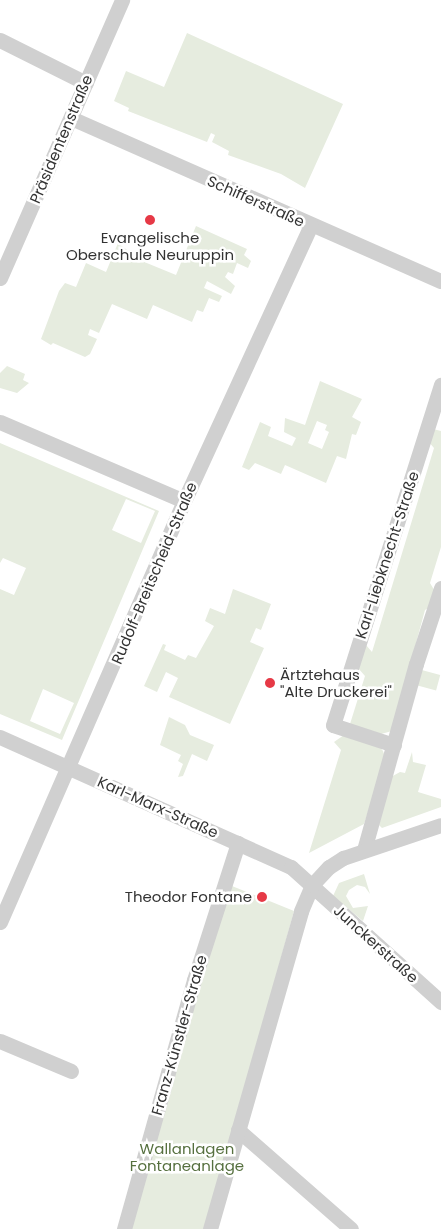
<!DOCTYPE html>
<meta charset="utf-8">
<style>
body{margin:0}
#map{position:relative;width:441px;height:1229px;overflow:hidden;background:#fff;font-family:Poppins,sans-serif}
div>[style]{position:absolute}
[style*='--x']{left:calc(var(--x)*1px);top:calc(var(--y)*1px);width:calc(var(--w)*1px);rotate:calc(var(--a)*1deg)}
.green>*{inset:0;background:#e6ecdf;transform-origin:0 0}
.minor>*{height:15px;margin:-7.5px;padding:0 7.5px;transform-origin:7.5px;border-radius:7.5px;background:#d0d0d0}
.dots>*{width:14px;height:14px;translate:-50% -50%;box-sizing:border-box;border:2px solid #fff;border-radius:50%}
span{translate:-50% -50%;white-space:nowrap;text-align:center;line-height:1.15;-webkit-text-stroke:5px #fff;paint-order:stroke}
.street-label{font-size:15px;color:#333}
.poi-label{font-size:15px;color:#333}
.left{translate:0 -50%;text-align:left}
.right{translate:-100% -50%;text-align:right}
.park-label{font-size:15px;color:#56703f}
</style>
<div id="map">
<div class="green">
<i style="clip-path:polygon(187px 33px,343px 104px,305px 188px,281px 174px,228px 155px,229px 151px,212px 142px,215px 135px,211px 133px,207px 142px,128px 111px,129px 108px,114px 101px,126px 71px,164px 87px)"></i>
<i style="clip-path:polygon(196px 226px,247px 249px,244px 255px,251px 261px,248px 268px,237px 263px,233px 274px,228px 272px,225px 277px,235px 286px,231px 294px,207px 281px,204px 288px,222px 296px,219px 302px,209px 298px,203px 312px,197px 310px,192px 322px,153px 305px,147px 319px,112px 304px,99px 333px,90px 329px,88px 335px,97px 339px,90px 354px,85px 357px,53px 343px,51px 345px,41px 339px,59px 291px,65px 283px,76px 287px,86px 263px,106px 272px,118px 243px,131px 253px,133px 250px,139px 252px,137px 259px,176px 275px)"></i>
<i style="clip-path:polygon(7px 366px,25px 374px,23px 380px,29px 383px,17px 393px,0 388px,0 373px)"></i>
<i style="clip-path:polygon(evenodd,320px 381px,362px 399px,352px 417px,361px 422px,356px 435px,352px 434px,346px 459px,337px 456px,326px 483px,285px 465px,281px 474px,255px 463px,249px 470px,242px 467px,260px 422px,271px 427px,268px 436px,292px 446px,296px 438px,284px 432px,285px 418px,305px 425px,320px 381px,317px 421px,327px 425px,325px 430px,329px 432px,322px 449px,308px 443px,317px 421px)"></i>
<i style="clip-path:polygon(433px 429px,441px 431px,441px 547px,430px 583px,436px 593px,432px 606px,425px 610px,392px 731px,381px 734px,350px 724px,365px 676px,358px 668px,366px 645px,372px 652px,434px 448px,428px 441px)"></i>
<i style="clip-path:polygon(evenodd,0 443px,159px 511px,62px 740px,0 714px,0 589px,14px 595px,26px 568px,3px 558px,0 563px,0 443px,126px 499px,155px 511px,141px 543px,112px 530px,126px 499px,0 443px,43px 689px,74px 703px,60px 734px,30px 721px,43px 689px)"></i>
<i style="clip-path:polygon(233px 589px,271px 604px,261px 630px,256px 628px,250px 642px,264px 648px,230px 724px,169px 697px,178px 678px,166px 672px,157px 692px,144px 686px,163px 644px,166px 645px,164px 650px,185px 660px,188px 655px,196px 658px,214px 626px,205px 621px,210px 608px,225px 614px)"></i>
<i style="left:418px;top:669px;width:23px;height:16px;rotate:15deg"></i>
<i style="clip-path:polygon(169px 717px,185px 725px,190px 735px,214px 745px,207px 761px,192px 754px,183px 776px,178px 777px,183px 764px,178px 761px,181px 755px,160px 745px)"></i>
<i style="clip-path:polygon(344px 735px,379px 746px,383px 751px,385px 757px,369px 809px,364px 824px,309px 853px,341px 750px,334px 742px)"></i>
<i style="clip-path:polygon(412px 752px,413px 762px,426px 765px,418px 792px,441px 799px,441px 807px,382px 828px,379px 825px,391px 777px,400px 772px,405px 773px)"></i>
<i style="clip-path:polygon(364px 874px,370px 894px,365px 887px,357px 885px,349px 890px,346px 896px,353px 908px,368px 906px,363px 921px,333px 896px,339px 883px)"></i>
<i style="clip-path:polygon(232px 886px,294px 911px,206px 1229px,129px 1229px,196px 989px)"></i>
</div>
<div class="minor">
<i style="--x:0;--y:40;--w:96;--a:26.6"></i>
<i style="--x:71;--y:118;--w:404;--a:23.8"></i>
<i style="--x:0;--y:278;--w:304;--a:-66.3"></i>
<i style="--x:0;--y:422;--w:200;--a:23.2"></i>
<i style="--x:0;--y:737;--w:319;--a:24.1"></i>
<i style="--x:291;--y:867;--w:202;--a:42"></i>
<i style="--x:394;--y:745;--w:64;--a:-161.8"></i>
<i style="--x:333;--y:725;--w:357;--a:-72.4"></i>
<i style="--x:364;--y:850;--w:193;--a:-74.4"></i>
<i style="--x:416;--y:664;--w:80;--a:-71.8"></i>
<i style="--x:0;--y:922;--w:459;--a:-66.4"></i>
<i style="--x:184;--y:501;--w:304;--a:-65.3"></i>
<i style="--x:0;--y:1041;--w:77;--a:22.9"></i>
<i style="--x:238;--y:1130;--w:150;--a:41.2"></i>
<i style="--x:124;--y:1229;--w:259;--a:-74.3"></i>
<i style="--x:194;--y:980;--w:144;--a:-72.2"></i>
<i style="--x:210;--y:1229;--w:331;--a:-74"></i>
<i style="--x:301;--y:911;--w:28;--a:-67"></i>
<i style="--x:312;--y:885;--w:25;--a:-47"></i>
<i style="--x:329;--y:867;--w:17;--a:-33"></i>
<i style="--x:343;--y:858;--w:103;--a:-18.6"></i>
</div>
<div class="dots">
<i style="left:150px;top:220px;background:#e63946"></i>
<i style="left:270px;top:683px;background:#e63946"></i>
<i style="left:262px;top:897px;background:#e63946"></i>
</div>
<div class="street-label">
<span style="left:61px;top:139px;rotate:-67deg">Präsidentenstraße</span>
<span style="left:256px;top:201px;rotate:24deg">Schifferstraße</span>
<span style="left:387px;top:555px;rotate:-72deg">Karl-Liebknecht-Straße</span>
<span style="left:154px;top:573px;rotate:-67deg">Rudolf-Breitscheid-Straße</span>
<span style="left:158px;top:807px;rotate:24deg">Karl-Marx-Straße</span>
<span style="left:376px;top:944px;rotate:42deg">Junckerstraße</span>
<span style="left:179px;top:1035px;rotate:-74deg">Franz-Künstler-Straße</span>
</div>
<div class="poi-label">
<span style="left:150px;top:246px">Evangelische<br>Oberschule Neuruppin</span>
<span class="left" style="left:280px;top:683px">Ärtztehaus<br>"Alte Druckerei"</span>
<span class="right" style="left:252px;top:897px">Theodor Fontane</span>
</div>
<div class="park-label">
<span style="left:187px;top:1157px">Wallanlagen<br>Fontaneanlage</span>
</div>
</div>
